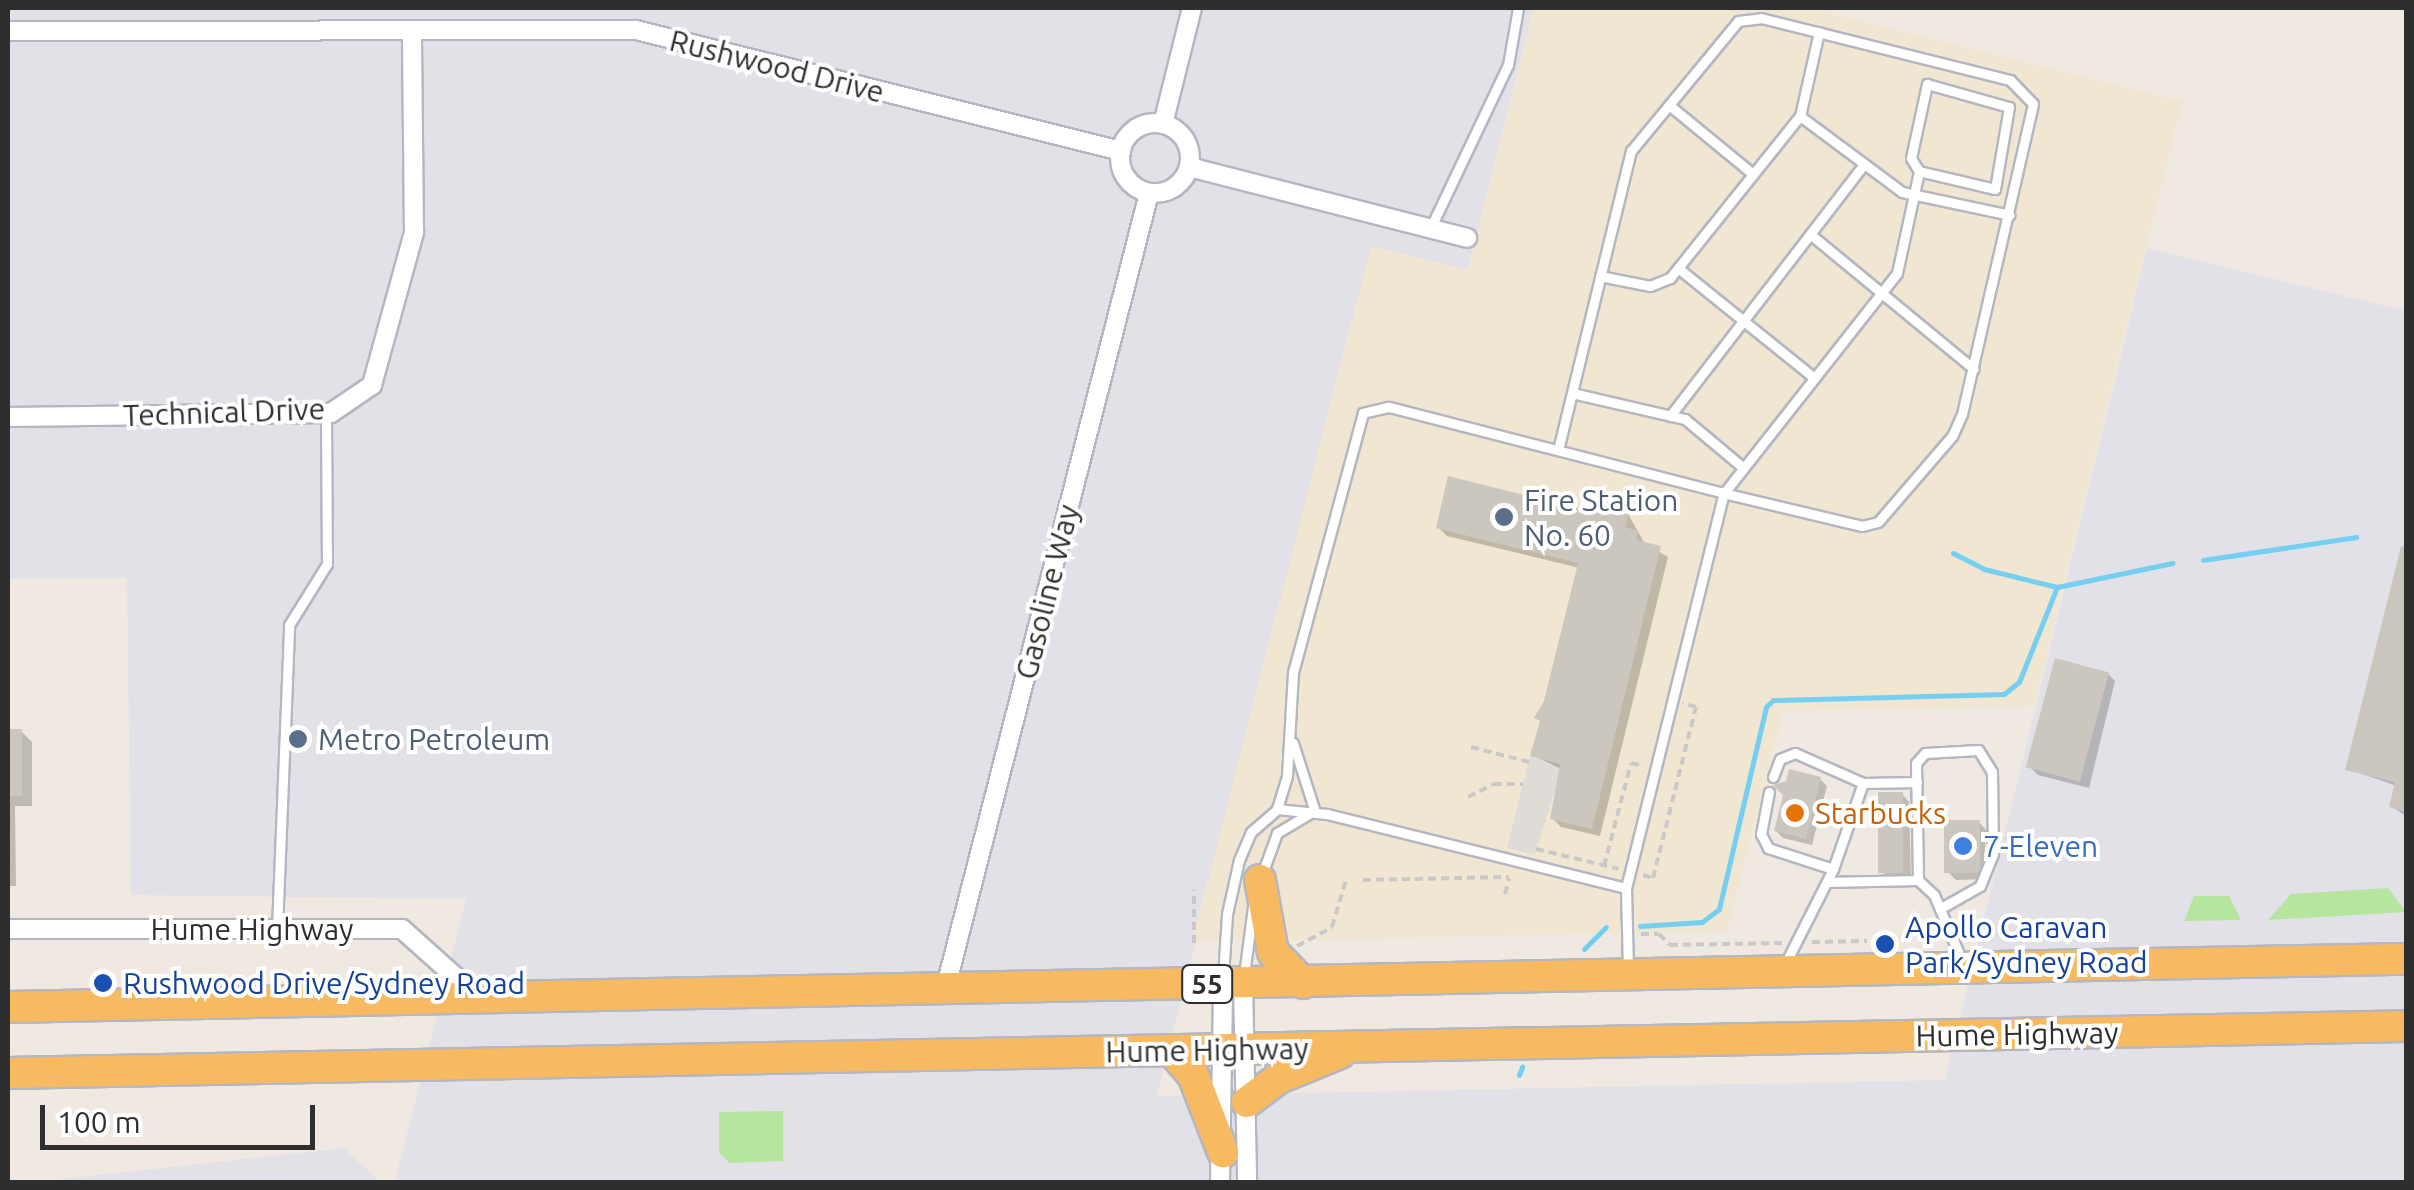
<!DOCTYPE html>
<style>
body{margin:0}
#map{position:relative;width:2414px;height:1190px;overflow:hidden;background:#efe9e1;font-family:Ubuntu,sans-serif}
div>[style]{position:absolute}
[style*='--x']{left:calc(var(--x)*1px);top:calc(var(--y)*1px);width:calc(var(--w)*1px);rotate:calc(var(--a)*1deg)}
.industrial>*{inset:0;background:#e3e1e8}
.education>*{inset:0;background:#f0e6d1}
.green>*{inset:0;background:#b6e59e}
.plaza>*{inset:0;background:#dfdcd8}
.shadow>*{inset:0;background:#0003}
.stream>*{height:5px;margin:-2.5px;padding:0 2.5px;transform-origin:2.5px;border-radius:2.5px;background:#75cff0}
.building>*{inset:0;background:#cbc7bf;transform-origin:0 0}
.path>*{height:4px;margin-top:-2px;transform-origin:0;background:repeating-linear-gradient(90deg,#c9c9c9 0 8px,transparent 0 13px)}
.roads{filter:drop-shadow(2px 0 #b4b7c1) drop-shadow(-2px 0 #b4b7c1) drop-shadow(0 2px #b4b7c1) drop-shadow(0 -2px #b4b7c1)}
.service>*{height:9px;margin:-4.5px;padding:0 4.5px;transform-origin:4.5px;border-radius:4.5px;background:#fff}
.minor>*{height:18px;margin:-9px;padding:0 9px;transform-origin:9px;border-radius:9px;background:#fff}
.minor>.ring{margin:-9px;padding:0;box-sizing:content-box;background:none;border:18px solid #fff;border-radius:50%}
.trunk>*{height:30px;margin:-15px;padding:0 15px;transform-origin:15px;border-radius:15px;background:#f8ba60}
.dots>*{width:28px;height:28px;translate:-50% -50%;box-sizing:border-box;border:5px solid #fff;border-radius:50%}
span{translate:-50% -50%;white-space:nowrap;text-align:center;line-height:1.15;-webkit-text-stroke:8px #fff;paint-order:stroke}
.shield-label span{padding:2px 8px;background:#fff;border:2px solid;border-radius:8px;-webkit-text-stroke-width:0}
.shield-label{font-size:28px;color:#2e2e2e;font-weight:700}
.street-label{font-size:30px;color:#2e2e2e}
.service-label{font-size:30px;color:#4e5e75}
.left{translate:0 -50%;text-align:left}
.food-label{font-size:30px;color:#c56008}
.shop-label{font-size:30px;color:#366cbe}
.transit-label{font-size:30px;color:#164399}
.frame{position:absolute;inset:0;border:10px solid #2e2e2e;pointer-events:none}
.scale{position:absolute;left:40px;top:1105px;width:275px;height:45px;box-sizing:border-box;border:5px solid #2e2e2e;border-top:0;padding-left:12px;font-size:30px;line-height:35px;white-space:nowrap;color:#2e2e2e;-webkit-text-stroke:8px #fff;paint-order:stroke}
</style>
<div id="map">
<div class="industrial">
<i style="clip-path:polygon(8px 8px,1534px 8px,1468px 270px,1371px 247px,1157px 1096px,1945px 1080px,2147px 248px,2406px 311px,2406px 1182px,395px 1182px,466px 899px,131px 895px,127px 578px,8px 579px)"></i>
<i style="clip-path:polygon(344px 1148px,380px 1182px,36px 1182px)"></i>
</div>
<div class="education">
<i style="clip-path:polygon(1534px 8px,1809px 8px,2182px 101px,2034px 706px,1783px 711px,1727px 931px,1192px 942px,1371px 246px,1468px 270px)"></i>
</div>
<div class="green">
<i style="clip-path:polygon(2388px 888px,2406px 912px,2268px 920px,2291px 894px)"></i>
<i style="clip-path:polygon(2194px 896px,2229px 896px,2241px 920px,2184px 921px)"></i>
<i style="clip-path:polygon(783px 1111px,783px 1161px,730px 1163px,719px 1153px,719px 1112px)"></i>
</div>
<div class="plaza">
<i style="clip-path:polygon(1530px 756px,1563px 764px,1535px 855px,1507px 848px)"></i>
</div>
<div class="shadow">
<i style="clip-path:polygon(1590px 514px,1628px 514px,1645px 544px,1668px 557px,1600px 836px,1561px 827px,1552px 818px,1561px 769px,1533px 755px,1580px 568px,1447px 536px,1438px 527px)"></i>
<i style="clip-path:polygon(2404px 545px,2406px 545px,2406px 816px,2392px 807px,2397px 786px,2348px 769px)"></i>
<i style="clip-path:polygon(2108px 674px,2115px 681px,2089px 788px,2038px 775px,2031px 768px)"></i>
<i style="clip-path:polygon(21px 731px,32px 742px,32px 806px,15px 806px,16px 886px,8px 886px,8px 732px)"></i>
<i style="clip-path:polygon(1820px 779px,1827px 786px,1812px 845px,1783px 838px,1776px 831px)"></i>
<i style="clip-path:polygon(1902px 794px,1909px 802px,1911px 879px,1889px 879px,1882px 872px)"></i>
<i style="clip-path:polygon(1979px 822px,1986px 830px,1983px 879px,1956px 880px,1948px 872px)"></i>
</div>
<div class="stream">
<i style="--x:1953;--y:553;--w:35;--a:27"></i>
<i style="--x:1984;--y:569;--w:75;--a:13.9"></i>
<i style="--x:2203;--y:560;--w:155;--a:-8.5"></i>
<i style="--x:1640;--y:926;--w:62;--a:-3.7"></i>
<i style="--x:1702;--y:922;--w:21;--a:-37"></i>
<i style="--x:1719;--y:909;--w:207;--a:-76.9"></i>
<i style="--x:1766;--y:707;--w:10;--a:-45"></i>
<i style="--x:1773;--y:700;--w:231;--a:-1.5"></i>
<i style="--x:2004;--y:694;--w:19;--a:-39"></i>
<i style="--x:2019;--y:682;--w:102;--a:-68.2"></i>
<i style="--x:2057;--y:587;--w:118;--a:-11.7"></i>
<i style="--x:1584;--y:949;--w:31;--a:-45"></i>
<i style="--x:1519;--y:1075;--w:9;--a:-69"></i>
</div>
<div class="building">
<i style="clip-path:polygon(1448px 476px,1588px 511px,1590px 502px,1629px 512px,1625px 527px,1638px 531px,1636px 540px,1661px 546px,1592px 829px,1550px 819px,1560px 764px,1530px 756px,1540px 721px,1534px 718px,1544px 701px,1578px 563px,1436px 528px)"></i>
<i style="clip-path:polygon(2401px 546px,2406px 547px,2406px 812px,2389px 807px,2395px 782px,2345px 770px)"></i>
<i style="left:2055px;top:658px;width:56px;height:113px;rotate:15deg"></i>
<i style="left:8px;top:729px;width:14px;height:67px"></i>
<i style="clip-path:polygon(1789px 769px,1821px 777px,1806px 839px,1774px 831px,1783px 795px,1773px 785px,1786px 781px)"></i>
<i style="left:1878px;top:792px;width:25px;height:81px"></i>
<i style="left:1944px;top:820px;width:36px;height:53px"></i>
</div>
<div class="path">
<i style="--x:1471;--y:747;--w:60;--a:14.5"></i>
<i style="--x:1468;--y:797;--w:29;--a:-27"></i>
<i style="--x:1494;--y:784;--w:29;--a:0"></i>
<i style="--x:1536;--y:849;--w:85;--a:13.5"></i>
<i style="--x:1604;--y:866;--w:106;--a:-75.3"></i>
<i style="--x:1631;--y:763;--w:13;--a:13"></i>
<i style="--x:1643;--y:875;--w:10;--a:17"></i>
<i style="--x:1653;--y:878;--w:176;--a:-75.9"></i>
<i style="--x:1696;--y:707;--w:14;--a:-163"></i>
<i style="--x:1363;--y:880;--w:146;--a:-1.2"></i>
<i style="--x:1505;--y:894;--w:16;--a:-75"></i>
<i style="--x:1641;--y:934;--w:18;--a:0"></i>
<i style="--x:1659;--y:934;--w:16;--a:45"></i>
<i style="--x:1670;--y:945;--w:112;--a:-1"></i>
<i style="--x:1812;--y:942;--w:55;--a:-1"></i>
<i style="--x:1194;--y:943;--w:53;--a:-90"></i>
<i style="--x:1297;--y:946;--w:40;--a:-28"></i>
<i style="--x:1332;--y:927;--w:49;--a:-73.4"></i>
</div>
<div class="roads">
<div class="service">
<i style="--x:1927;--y:84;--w:85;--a:15.7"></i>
<i style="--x:2009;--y:107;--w:83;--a:99.7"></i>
<i style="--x:1995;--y:189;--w:78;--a:-166.7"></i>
<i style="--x:1919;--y:171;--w:15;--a:-122"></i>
<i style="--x:1911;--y:158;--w:76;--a:-77.8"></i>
<i style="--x:1669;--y:105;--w:109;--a:39.4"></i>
<i style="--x:1800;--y:116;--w:127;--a:36.7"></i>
<i style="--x:1902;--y:192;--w:110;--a:12"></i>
<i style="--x:1430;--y:229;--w:182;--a:-64.6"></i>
<i style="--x:1508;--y:65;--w:58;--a:-80"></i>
<i style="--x:1810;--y:234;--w:212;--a:39.5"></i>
<i style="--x:1678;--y:268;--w:172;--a:38.9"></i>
<i style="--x:1600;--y:276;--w:51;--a:11.3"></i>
<i style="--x:1650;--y:286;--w:22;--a:-22"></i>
<i style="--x:1670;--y:278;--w:208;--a:-51.3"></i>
<i style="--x:1800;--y:116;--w:86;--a:-77.3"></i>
<i style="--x:1572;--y:393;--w:116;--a:13"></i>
<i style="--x:1685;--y:419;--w:72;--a:39.9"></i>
<i style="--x:1670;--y:416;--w:318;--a:-52.4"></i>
<i style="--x:1558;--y:450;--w:308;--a:-76.3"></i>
<i style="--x:1631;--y:151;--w:168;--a:-50.5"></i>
<i style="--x:1738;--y:21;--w:23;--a:-7"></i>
<i style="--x:1761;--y:18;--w:257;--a:14"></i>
<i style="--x:2010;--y:80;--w:33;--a:46"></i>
<i style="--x:2033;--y:104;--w:318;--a:102.9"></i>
<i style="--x:1962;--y:414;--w:24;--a:114"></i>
<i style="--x:1952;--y:436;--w:113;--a:130.7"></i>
<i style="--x:1878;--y:522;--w:16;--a:166"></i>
<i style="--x:1862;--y:526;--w:142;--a:-166.6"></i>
<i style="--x:1724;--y:493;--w:280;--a:-51.8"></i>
<i style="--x:1897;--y:273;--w:104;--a:-77.8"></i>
<i style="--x:1293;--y:743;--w:72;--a:72.3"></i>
<i style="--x:1773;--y:777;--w:19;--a:-69"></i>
<i style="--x:1780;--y:759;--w:16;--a:-22"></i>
<i style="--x:1795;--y:753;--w:74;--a:23.8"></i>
<i style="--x:1863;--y:783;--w:54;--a:-1.1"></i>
<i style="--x:1769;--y:792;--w:43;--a:100.8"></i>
<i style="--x:1761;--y:834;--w:16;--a:63"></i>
<i style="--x:1768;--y:848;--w:68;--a:17.9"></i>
<i style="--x:1261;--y:877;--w:47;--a:-70"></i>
<i style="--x:1277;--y:833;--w:41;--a:-31"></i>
<i style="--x:1827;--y:882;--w:91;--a:-1.3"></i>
<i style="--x:1626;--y:888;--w:82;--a:88.6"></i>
<i style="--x:1941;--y:908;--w:45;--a:-29.4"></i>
<i style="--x:1980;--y:886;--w:35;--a:-68"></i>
<i style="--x:1993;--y:853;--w:81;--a:-90.7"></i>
<i style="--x:1992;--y:772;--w:26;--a:-122"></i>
<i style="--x:1978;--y:750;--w:53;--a:176.8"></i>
<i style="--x:1925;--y:753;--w:13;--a:132"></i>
<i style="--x:1916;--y:763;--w:117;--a:89"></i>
<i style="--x:1918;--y:880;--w:22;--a:43"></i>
<i style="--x:1934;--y:895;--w:72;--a:67"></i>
<i style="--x:277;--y:929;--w:304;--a:-87.7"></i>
<i style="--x:289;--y:625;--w:72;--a:-58.1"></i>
<i style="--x:327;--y:564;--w:150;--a:-90.4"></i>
<i style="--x:1784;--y:966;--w:109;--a:-63.2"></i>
<i style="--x:1833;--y:869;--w:91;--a:-70.8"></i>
<i style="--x:1244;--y:975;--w:69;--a:-82.5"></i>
<i style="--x:1223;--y:976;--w:62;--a:-86.3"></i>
<i style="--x:1227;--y:914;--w:55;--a:-77.5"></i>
<i style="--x:1239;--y:860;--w:30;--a:-67"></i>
<i style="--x:1251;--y:832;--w:35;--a:-41"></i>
<i style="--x:1277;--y:809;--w:50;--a:5.7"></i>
<i style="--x:1327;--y:814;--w:308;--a:13.9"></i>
<i style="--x:1626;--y:888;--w:407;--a:-76.1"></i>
<i style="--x:1724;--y:493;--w:347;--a:-165.6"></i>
<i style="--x:1388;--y:407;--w:26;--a:167"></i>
<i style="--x:1363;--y:413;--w:268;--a:105.1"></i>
<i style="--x:1293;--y:672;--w:104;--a:93.3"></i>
<i style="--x:1287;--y:776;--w:34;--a:107"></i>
</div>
<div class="minor">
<i style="--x:8;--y:31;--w:628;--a:-0.09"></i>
<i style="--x:636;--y:30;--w:500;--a:14"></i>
<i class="ring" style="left:1120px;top:123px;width:52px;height:52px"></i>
<i style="--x:1163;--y:124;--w:120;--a:-76"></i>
<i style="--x:1189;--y:167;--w:287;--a:14.3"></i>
<i style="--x:8;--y:417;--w:323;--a:-0.7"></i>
<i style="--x:331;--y:413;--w:50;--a:-34.3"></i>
<i style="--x:372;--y:385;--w:159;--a:-74.6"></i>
<i style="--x:414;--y:232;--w:201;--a:-90.6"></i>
<i style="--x:8;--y:929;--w:394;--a:0"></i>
<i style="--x:402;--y:929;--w:75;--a:41.8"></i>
<i style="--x:458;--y:979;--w:20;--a:90"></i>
<i style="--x:1243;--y:984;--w:198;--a:88.8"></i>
<i style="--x:945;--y:990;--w:823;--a:-75.64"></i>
<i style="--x:1220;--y:1182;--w:198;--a:-89.1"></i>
</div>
<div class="trunk">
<i style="--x:1260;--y:880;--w:73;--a:79.8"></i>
<i style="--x:1273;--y:952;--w:43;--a:45.9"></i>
<i style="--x:8;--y:1007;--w:2398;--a:-1.15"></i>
<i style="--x:1172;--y:1051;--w:32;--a:49"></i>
<i style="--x:1193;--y:1075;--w:83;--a:68.7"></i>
<i style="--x:8;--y:1073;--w:2398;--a:-1.12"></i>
<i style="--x:1247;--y:1102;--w:38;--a:-37"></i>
<i style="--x:1277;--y:1079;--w:68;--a:-22.4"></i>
</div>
</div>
<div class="dots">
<i style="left:1504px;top:517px;background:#5c6f8a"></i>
<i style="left:298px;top:739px;background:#5c6f8a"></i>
<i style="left:1795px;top:813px;background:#e8710a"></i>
<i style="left:1963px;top:846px;background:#3f7fe0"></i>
<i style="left:1885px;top:944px;background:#1a4fb4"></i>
<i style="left:103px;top:983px;background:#1a4fb4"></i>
</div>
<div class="shield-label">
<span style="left:1207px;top:984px">55</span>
</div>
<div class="street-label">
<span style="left:777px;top:66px;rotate:14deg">Rushwood Drive</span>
<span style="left:224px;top:412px;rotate:-2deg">Technical Drive</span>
<span style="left:1047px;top:592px;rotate:-76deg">Gasoline Way</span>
<span style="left:252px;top:929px">Hume Highway</span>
<span style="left:2017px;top:1034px;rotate:-1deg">Hume Highway</span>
<span style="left:1207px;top:1050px;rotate:-1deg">Hume Highway</span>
</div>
<div class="service-label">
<span class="left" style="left:1524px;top:517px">Fire Station<br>No. 60</span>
<span class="left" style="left:318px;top:739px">Metro Petroleum</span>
</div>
<div class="food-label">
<span class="left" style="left:1815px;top:813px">Starbucks</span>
</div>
<div class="shop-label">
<span class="left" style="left:1983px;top:846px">7-Eleven</span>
</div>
<div class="transit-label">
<span class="left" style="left:1905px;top:944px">Apollo Caravan<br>Park/Sydney Road</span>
<span class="left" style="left:123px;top:983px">Rushwood Drive/Sydney Road</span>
</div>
<div class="frame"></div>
<div class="scale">100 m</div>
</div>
